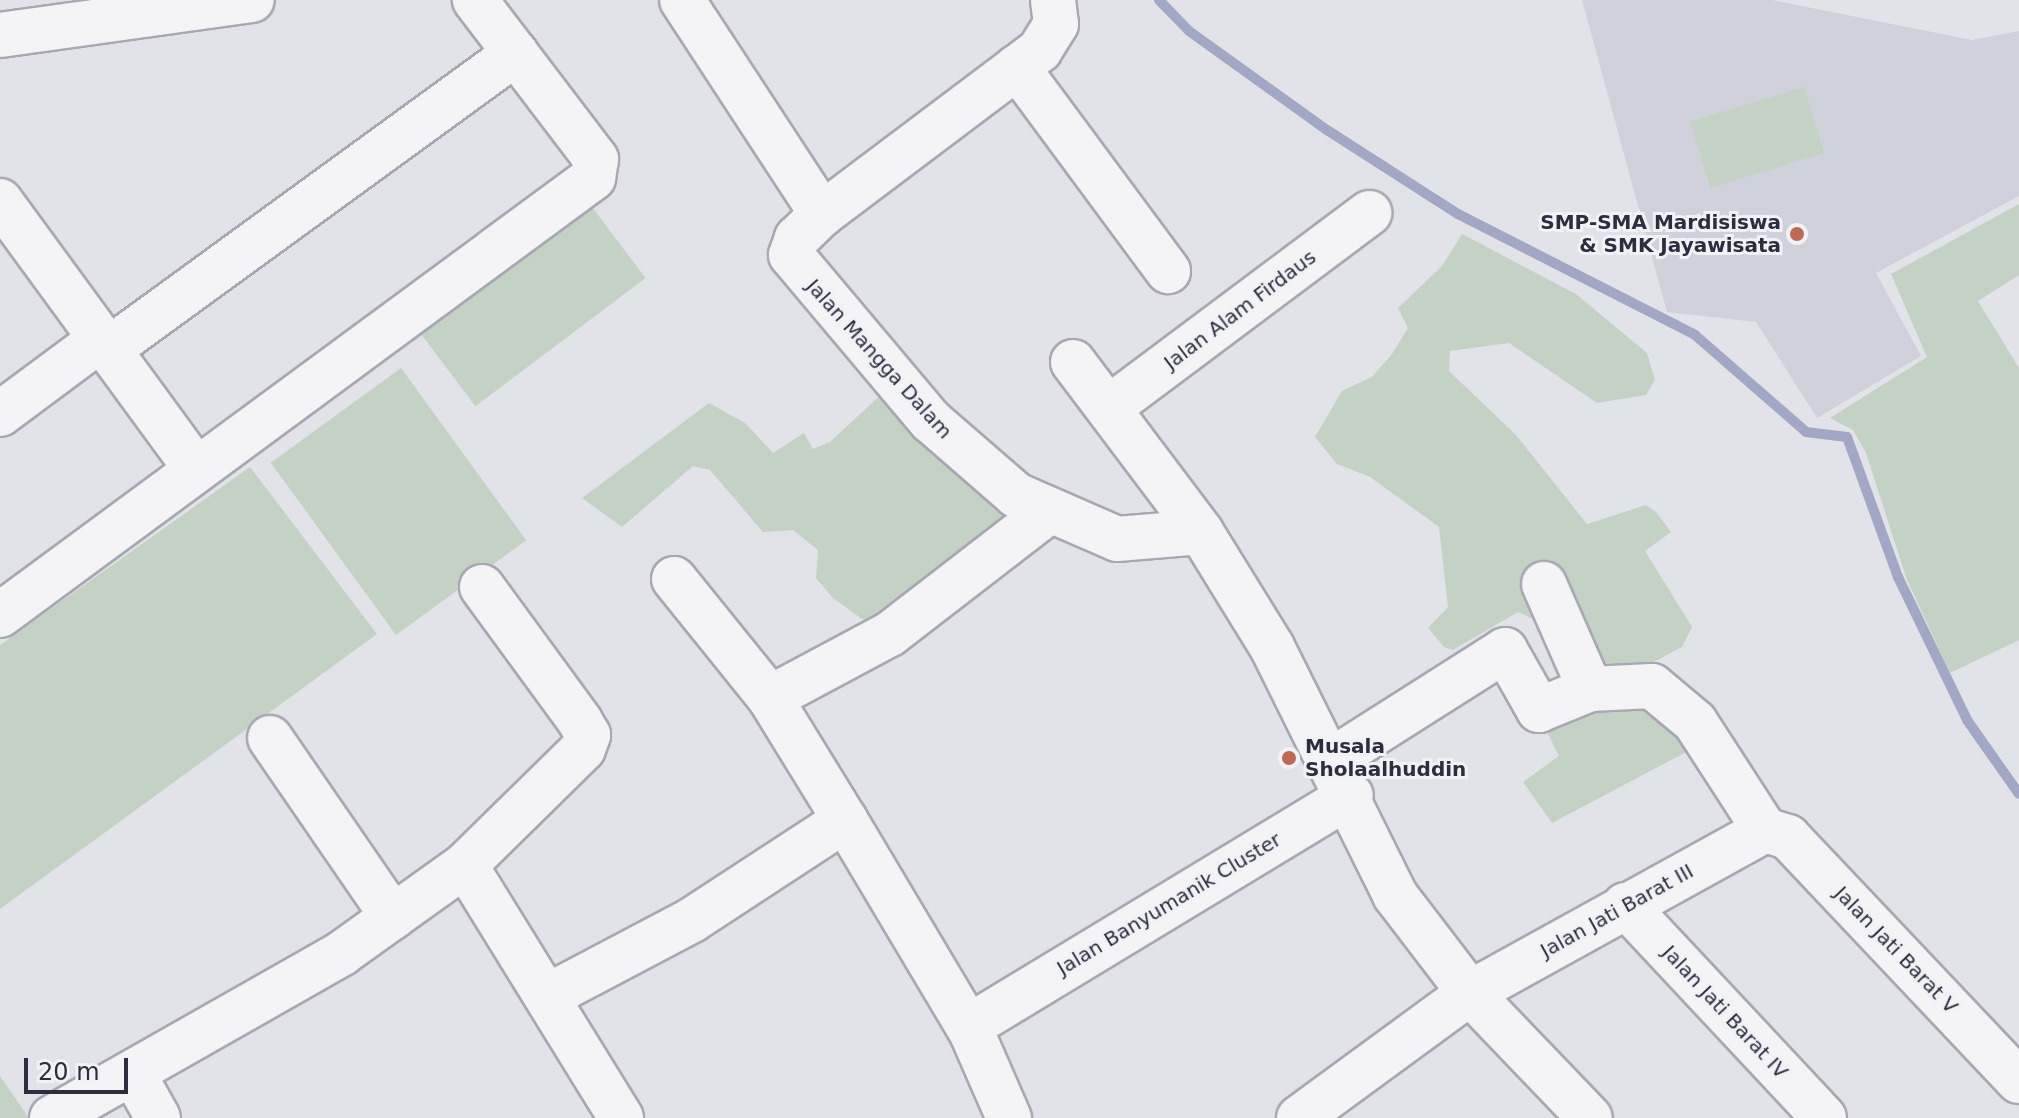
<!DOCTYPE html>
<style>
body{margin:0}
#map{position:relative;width:2019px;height:1118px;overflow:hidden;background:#e2e2e9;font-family:"DejaVu Sans",sans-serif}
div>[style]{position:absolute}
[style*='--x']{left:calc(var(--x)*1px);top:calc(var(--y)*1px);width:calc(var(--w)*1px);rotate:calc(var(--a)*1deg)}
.built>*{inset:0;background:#d0d1da}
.green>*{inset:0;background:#c4d2c5;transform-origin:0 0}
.stream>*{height:10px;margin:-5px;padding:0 5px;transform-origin:5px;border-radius:5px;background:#a1a7c4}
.roads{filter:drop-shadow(2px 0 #a8a8b3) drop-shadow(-2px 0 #a8a8b3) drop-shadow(0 2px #a8a8b3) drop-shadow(0 -2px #a8a8b3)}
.minor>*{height:44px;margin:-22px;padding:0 22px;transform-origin:22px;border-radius:22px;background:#f4f4f7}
.dots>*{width:22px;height:22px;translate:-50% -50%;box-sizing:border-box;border:4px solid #f1f2f6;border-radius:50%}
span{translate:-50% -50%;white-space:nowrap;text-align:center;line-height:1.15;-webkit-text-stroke:6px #f1f2f6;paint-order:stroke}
.poi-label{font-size:20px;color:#2c2d3f;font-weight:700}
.right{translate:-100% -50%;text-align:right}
.left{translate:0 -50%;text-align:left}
.street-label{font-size:20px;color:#2c2d3f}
.scale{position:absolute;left:24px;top:1058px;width:104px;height:36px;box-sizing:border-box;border:4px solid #2c2d3f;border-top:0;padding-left:10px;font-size:24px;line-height:28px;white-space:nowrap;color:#2c2d3f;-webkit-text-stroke:6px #f1f2f6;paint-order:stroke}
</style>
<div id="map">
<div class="built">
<i style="clip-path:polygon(1582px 0,1772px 0,1972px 40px,2019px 31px,2019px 196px,1876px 273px,1921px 356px,1817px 418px,1756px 322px,1667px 312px)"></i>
</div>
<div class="green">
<i style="left:1804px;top:87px;width:69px;height:119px;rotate:73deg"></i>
<i style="left:586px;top:199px;width:99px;height:213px;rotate:53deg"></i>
<i style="clip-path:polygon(2019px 204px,2019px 275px,1978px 301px,2019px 368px,2019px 640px,1950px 673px,1907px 580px,1866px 453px,1853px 430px,1830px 418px,1927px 357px,1891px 274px)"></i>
<i style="clip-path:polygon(1462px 234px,1576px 294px,1647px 353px,1655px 380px,1646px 395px,1597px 403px,1509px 343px,1450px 351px,1449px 371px,1516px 435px,1587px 524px,1646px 505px,1656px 512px,1671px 532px,1645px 551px,1692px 627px,1682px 647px,1625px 677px,1692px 749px,1552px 823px,1523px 782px,1559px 756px,1543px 724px,1569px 662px,1537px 621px,1518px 612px,1453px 650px,1444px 647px,1428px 628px,1448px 607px,1439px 527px,1370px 477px,1337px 464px,1315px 437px,1342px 391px,1372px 377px,1392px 354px,1408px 328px,1398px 308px,1442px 266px)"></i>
<i style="left:401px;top:368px;width:213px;height:161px;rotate:54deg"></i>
<i style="clip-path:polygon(886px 390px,1025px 514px,886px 623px,862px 619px,833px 598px,816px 578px,818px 550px,793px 530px,763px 532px,710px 470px,693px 466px,622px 527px,582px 498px,709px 403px,745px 423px,773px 453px,804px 433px,813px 449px,830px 442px)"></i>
<i style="clip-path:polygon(250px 467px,377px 634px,0 909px,0 645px)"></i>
<i style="clip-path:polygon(0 1076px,29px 1118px,0 1118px)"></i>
</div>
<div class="stream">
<i style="--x:1159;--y:0;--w:43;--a:45.9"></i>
<i style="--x:1189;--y:31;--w:170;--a:35.7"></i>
<i style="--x:1327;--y:130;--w:156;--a:32.7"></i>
<i style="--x:1458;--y:214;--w:266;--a:27"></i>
<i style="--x:1695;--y:335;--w:147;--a:41.1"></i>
<i style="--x:1806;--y:432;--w:41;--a:7"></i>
<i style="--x:1847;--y:437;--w:149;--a:70"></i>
<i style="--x:1898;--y:577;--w:159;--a:64.2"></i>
<i style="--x:1967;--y:720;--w:90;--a:54.9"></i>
</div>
<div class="roads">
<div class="minor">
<i style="--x:682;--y:0;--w:256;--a:56.8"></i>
<i style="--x:1053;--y:0;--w:24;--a:83"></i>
<i style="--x:1056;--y:24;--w:31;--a:122"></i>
<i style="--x:1040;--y:50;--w:273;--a:143"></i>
<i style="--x:822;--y:214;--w:35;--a:136"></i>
<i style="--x:797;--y:238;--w:18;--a:109"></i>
<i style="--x:791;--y:255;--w:217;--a:49.9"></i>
<i style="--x:931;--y:421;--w:113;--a:41"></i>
<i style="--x:1016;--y:495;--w:110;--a:23.5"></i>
<i style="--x:1117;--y:539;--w:84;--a:-4.8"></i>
<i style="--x:0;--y:35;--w:254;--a:-7.9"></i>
<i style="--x:1017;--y:67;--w:254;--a:53.5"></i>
<i style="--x:0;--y:201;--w:332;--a:53.8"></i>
<i style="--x:109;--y:349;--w:503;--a:-36.03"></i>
<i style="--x:1073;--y:362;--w:213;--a:53"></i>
<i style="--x:1201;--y:532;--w:135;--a:58.3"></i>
<i style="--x:1272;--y:647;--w:277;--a:63.6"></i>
<i style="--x:1395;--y:895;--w:123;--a:52.6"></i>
<i style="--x:1470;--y:993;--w:173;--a:46.2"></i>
<i style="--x:1110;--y:407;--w:324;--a:-36.8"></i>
<i style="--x:0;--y:414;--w:126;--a:-36.6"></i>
<i style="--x:674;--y:579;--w:153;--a:51.1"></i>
<i style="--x:770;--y:698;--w:136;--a:-28.1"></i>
<i style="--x:890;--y:634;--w:200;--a:-37.7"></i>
<i style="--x:1544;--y:584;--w:115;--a:66.3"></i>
<i style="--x:0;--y:615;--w:737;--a:-36.39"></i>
<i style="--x:593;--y:178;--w:19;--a:-81"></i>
<i style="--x:596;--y:159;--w:200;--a:-127.3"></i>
<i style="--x:270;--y:738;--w:217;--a:55.5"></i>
<i style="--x:1332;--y:760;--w:205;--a:-32.4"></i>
<i style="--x:1505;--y:650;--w:69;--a:60.5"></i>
<i style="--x:1539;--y:710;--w:55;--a:-22.4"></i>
<i style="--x:1590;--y:689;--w:62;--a:-2.8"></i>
<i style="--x:1652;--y:686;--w:56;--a:39.9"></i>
<i style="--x:1695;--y:722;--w:129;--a:57.1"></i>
<i style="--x:845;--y:820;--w:246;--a:59.2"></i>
<i style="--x:971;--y:1031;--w:95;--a:66.4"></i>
<i style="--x:1765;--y:830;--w:24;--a:17"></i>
<i style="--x:1788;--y:837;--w:336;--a:46.6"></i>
<i style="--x:465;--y:865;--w:297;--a:58.3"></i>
<i style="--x:1625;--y:905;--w:291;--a:46.9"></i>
<i style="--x:548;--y:996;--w:163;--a:-27.8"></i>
<i style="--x:692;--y:920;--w:183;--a:-33.2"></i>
<i style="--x:845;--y:820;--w:143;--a:-121.6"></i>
<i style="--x:988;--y:1015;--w:424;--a:-31.2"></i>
<i style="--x:134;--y:1075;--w:49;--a:60.8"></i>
<i style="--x:52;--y:1118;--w:334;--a:-29.6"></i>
<i style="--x:342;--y:953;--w:151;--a:-35.6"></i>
<i style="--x:465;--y:865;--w:165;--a:-44.5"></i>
<i style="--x:583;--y:749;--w:15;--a:-70"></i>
<i style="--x:588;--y:735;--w:16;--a:-120"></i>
<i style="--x:580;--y:721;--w:166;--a:-126.2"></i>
<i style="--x:1299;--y:1118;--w:212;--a:-36.2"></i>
<i style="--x:1470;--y:993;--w:337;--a:-28.9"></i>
</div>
</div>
<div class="dots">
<i style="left:1797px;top:234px;background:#bf6855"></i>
<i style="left:1289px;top:758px;background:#bf6855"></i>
</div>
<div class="poi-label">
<span class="right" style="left:1781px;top:234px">SMP-SMA Mardisiswa<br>&amp; SMK Jayawisata</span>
<span class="left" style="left:1305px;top:758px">Musala<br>Sholaalhuddin</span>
</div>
<div class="street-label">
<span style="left:1240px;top:310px;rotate:-37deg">Jalan Alam Firdaus</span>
<span style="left:879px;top:359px;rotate:48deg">Jalan Mangga Dalam</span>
<span style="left:1169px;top:904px;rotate:-31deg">Jalan Banyumanik Cluster</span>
<span style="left:1617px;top:911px;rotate:-29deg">Jalan Jati Barat III</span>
<span style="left:1896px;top:950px;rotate:46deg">Jalan Jati Barat V</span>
<span style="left:1725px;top:1012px;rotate:47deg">Jalan Jati Barat IV</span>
</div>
<div class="scale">20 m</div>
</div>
